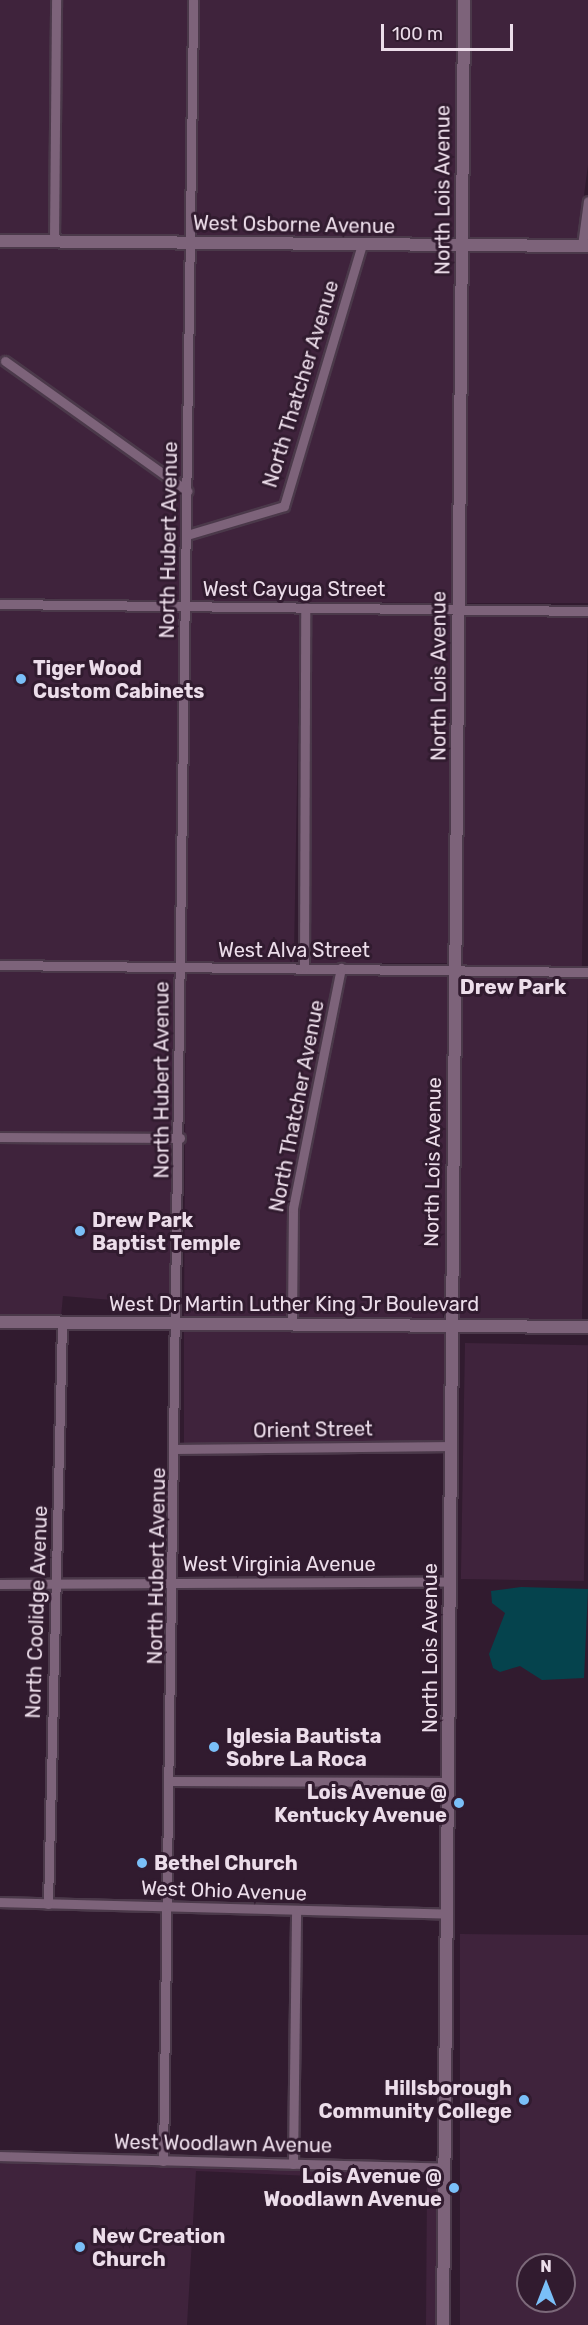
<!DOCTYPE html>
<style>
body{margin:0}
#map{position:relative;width:588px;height:2325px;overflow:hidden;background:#311b2f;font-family:Rubik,sans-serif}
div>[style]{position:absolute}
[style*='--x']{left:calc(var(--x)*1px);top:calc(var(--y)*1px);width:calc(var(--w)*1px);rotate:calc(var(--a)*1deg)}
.built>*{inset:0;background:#3f233c;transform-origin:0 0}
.water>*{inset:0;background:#05434d}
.roads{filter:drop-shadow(2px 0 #4b394a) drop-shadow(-2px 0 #4b394a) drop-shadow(0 2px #4b394a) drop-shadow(0 -2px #4b394a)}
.minor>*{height:9px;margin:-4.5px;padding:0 4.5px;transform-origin:4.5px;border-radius:4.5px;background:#7d637a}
.tertiary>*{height:12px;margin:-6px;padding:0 6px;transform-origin:6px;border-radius:6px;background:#7d637a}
.dots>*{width:16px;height:16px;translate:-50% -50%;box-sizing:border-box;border:3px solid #311b2f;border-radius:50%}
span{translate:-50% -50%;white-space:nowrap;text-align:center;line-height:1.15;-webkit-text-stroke:6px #311b2f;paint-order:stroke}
.street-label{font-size:20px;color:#ecddea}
.poi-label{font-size:20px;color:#ecddea;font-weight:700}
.left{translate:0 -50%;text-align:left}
.right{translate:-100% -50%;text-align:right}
.neighbourhood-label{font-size:21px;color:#ecddea;font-weight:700}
.north{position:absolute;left:516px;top:2253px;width:60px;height:60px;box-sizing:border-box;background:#311b2f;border:2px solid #7c697a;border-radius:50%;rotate:0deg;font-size:16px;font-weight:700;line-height:24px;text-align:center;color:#ecddea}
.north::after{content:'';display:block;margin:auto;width:21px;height:27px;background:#7abff8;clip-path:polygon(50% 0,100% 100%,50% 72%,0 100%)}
.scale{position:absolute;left:381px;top:24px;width:132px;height:27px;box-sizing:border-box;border:3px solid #ecddea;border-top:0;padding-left:8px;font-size:18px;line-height:21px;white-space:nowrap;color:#ecddea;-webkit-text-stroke:4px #311b2f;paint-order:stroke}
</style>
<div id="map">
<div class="built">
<i style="left:0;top:0;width:51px;height:236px"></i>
<i style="left:60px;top:0;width:128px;height:236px"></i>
<i style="left:197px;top:0;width:262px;height:238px"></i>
<i style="clip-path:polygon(469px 0,588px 0,588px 165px,578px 241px,467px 242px)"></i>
<i style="clip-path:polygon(0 246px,186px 248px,182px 482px,4px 355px,0 360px)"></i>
<i style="clip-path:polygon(195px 248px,356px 250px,280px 502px,191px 529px)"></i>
<i style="clip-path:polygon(365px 250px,458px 252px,454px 603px,191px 601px,191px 539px,288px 508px)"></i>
<i style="left:467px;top:252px;width:121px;height:351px"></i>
<i style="clip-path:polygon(0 364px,182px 494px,182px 601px,0 598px)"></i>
<i style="left:0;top:609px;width:182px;height:351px;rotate:1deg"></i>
<i style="left:191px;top:611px;width:109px;height:352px;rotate:1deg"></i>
<i style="left:309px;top:612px;width:145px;height:351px"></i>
<i style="left:463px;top:613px;width:125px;height:352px;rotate:1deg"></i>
<i style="left:0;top:970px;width:177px;height:162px;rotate:1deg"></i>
<i style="clip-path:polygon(186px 973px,336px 973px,289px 1207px,288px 1317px,184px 1317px)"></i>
<i style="clip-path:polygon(345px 973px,450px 975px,446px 1318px,297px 1317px,298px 1209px)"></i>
<i style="left:459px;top:975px;width:129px;height:343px;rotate:1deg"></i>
<i style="clip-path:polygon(0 1142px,175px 1143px,174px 1305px,63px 1296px,61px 1317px,0 1317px)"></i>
<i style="left:184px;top:1327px;width:262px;height:117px"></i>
<i style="left:465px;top:1343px;width:123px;height:236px;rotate:1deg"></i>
<i style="clip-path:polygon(evenodd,460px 1934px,588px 1935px,588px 2325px,460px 2325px,460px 1934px,528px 2265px,564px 2265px,564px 2301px,528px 2301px,528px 2265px)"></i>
<i style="clip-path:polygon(0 2161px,439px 2173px,439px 2325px,426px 2325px,427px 2181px,196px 2171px,187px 2325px,0 2325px)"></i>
</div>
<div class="water">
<i style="clip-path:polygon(521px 1587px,588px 1589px,584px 1678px,542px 1680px,520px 1666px,500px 1672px,493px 1668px,489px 1654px,505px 1613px,492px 1603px,491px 1591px)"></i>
</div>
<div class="roads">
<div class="minor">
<i style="--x:54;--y:241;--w:241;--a:-89.5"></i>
<i style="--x:582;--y:246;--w:45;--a:-82.4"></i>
<i style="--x:5;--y:361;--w:224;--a:35.5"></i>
<i style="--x:187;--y:535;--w:101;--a:-16.6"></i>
<i style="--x:284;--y:506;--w:272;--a:-73.4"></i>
<i style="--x:0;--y:604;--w:588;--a:0.68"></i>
<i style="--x:0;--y:965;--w:588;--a:0.68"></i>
<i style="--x:304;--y:968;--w:361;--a:-89.8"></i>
<i style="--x:0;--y:1137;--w:180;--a:0.3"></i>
<i style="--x:292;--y:1322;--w:114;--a:-89.5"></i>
<i style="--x:293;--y:1208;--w:245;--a:-78.7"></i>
<i style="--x:177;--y:1449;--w:273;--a:-0.6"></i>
<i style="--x:0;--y:1584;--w:450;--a:-0.3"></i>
<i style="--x:172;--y:1781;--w:277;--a:0.2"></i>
<i style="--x:0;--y:1902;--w:448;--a:1.5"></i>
<i style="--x:48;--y:1904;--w:582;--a:-88.62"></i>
<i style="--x:0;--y:2156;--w:445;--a:1.5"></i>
<i style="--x:163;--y:2161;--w:2161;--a:-89.2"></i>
<i style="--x:293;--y:2164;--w:253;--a:-89.3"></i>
</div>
<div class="tertiary">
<i style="--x:0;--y:241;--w:588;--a:0.49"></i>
<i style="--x:0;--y:1322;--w:588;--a:0.49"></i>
<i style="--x:443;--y:2325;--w:2325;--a:-89.48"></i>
</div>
</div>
<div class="dots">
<i style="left:21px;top:679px;background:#7abff8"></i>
<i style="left:80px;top:1231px;background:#7abff8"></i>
<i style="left:214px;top:1747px;background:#7abff8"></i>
<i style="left:459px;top:1803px;background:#7abff8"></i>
<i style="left:142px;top:1863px;background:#7abff8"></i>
<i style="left:524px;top:2100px;background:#7abff8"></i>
<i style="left:454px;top:2188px;background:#7abff8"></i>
<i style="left:80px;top:2247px;background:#7abff8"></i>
</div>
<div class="street-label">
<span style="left:443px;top:190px;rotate:-90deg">North Lois Avenue</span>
<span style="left:294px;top:225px;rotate:1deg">West Osborne Avenue</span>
<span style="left:301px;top:384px;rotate:-73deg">North Thatcher Avenue</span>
<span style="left:169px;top:540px;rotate:-89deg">North Hubert Avenue</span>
<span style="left:294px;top:589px">West Cayuga Street</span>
<span style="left:439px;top:676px;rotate:-90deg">North Lois Avenue</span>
<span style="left:294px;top:950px">West Alva Street</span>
<span style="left:162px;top:1080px;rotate:-90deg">North Hubert Avenue</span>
<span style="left:297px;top:1106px;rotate:-79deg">North Thatcher Avenue</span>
<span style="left:433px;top:1162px;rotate:-89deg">North Lois Avenue</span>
<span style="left:294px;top:1304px">West Dr Martin Luther King Jr Boulevard</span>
<span style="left:313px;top:1430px;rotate:-1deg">Orient Street</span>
<span style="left:279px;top:1564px">West Virginia Avenue</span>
<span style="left:157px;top:1566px;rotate:-89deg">North Hubert Avenue</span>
<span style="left:37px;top:1612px;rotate:-88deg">North Coolidge Avenue</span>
<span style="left:430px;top:1648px;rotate:-90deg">North Lois Avenue</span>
<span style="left:224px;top:1891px;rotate:2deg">West Ohio Avenue</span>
<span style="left:223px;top:2144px;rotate:1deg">West Woodlawn Avenue</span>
</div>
<div class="poi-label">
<span class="left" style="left:33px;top:680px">Tiger Wood<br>Custom Cabinets</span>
<span class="left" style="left:92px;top:1232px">Drew Park<br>Baptist Temple</span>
<span class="left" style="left:226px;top:1748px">Iglesia Bautista<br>Sobre La Roca</span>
<span class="right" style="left:447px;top:1804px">Lois Avenue @<br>Kentucky Avenue</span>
<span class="left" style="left:154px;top:1863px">Bethel Church</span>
<span class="right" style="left:512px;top:2100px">Hillsborough<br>Community College</span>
<span class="right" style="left:442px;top:2188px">Lois Avenue @<br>Woodlawn Avenue</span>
<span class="left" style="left:92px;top:2248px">New Creation<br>Church</span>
</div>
<div class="neighbourhood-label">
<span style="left:513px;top:987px">Drew Park</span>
</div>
<div class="north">N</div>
<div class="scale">100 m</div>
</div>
